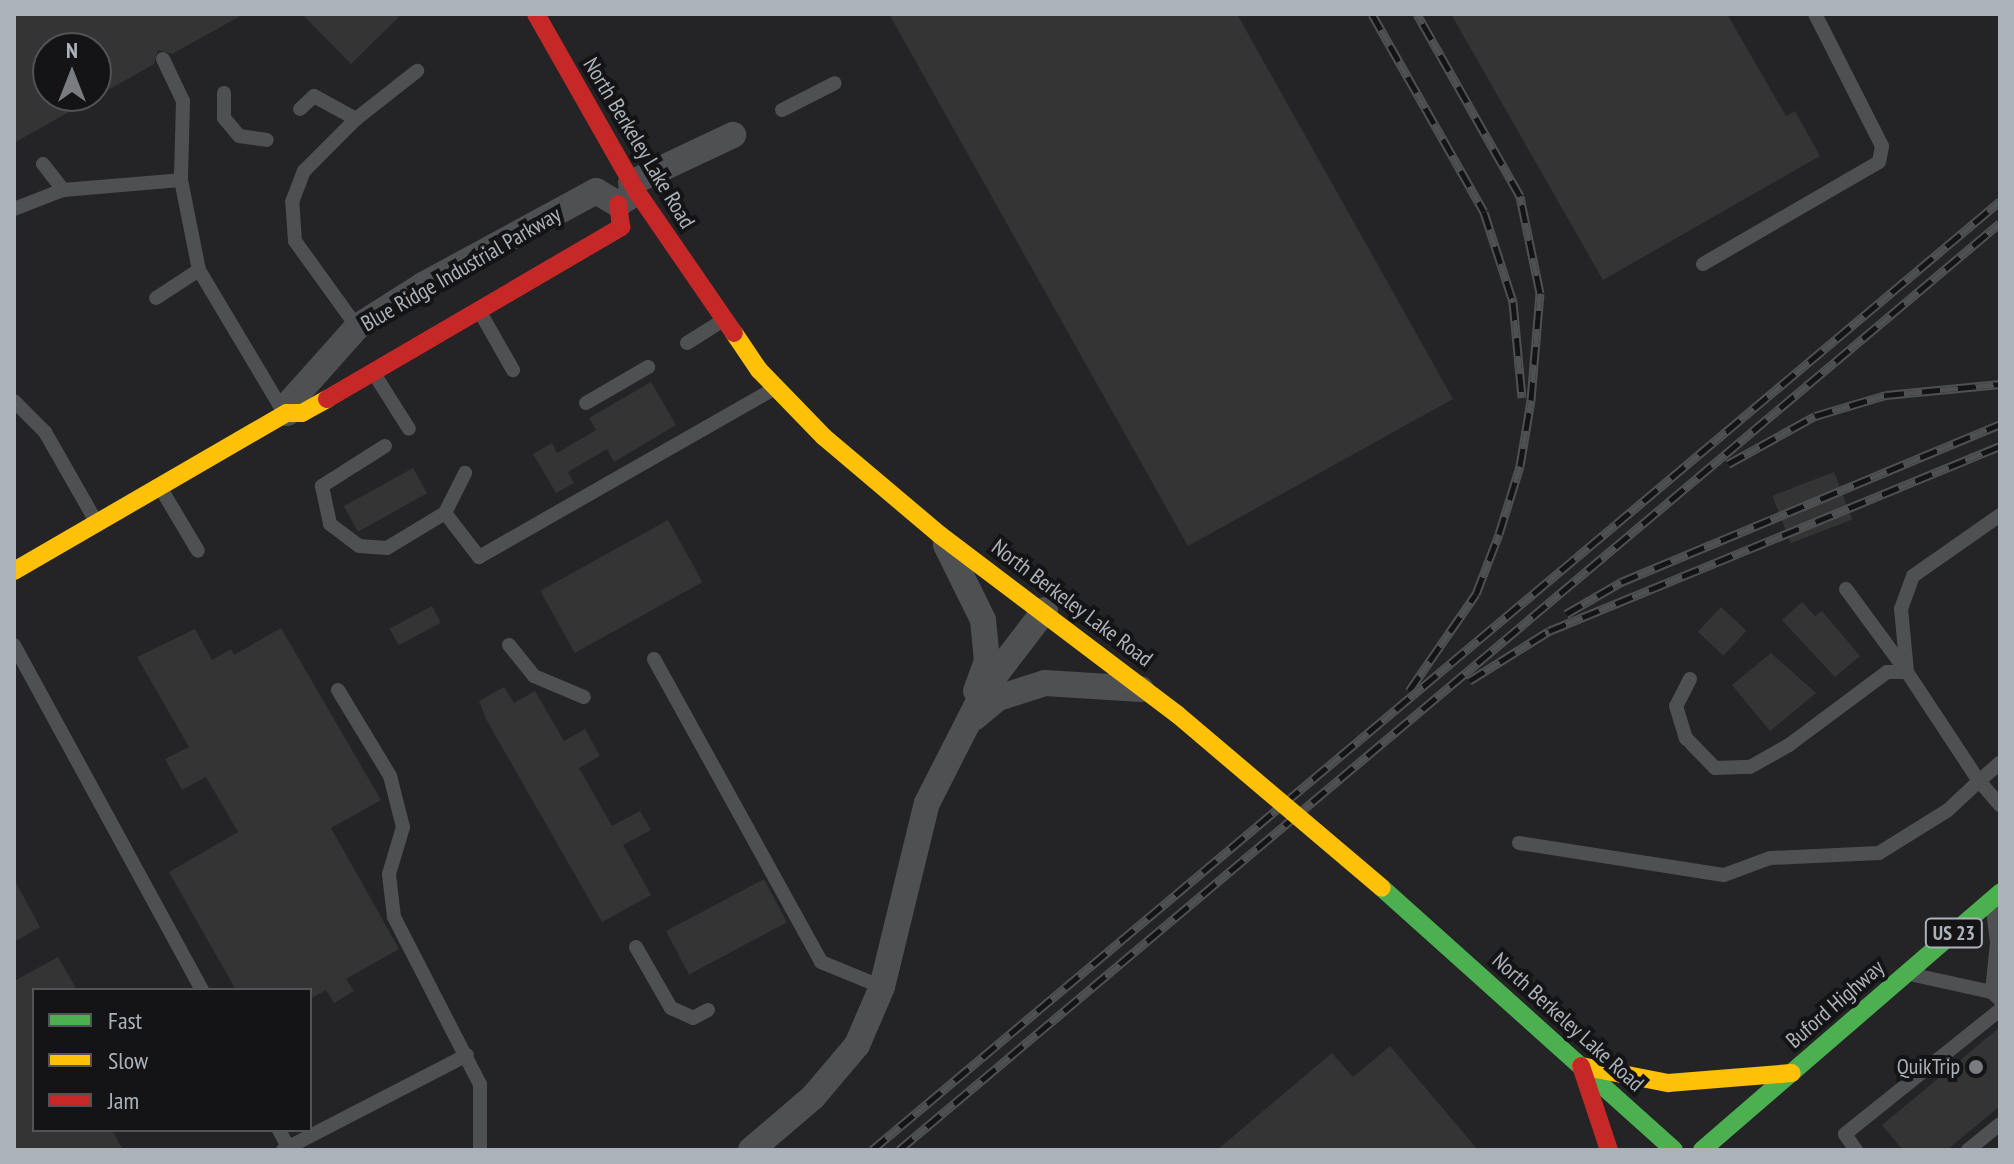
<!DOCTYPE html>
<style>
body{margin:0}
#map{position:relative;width:2014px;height:1164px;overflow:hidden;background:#1a1a1a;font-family:"PT Sans Narrow",sans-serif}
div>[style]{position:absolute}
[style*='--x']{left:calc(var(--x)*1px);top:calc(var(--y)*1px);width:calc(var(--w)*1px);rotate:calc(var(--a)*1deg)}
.built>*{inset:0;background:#242426}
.building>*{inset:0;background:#343435;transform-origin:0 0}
.lane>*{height:14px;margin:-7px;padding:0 7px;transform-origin:7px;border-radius:7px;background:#4e5052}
.street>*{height:26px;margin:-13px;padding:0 13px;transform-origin:13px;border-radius:13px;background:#4e5052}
.fast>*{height:18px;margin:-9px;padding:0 9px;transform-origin:9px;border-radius:9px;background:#4caf50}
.slow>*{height:18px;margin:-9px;padding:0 9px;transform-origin:9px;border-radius:9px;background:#ffc107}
.jam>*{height:18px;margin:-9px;padding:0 9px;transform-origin:9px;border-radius:9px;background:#c62828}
.rail>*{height:9px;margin-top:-4.5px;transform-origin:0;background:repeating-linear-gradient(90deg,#141416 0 18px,#4e5051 0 36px);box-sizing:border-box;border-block:2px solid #4e5051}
.slow-bridge>*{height:18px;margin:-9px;padding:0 9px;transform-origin:9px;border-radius:9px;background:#ffc107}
.dots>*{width:22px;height:22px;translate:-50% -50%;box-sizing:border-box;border:4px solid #141416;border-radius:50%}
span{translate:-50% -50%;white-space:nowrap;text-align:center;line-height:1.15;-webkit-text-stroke:8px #141416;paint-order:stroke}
.shield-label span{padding:2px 6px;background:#141416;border:2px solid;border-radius:6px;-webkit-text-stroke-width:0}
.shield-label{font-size:20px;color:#acb2b9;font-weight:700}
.street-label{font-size:22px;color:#acb2b9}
.poi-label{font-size:22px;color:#acb2b9}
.right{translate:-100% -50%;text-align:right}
.frame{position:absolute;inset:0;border:16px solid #acb2b9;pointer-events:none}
.legend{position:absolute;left:32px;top:988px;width:280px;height:144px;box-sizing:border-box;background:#141416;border:2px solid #515357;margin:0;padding:10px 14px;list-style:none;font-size:24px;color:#acb2b9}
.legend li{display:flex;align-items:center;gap:16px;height:40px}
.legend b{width:40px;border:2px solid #515357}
.north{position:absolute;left:32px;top:32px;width:80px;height:80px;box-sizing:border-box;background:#141416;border:2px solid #515357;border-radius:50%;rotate:0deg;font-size:22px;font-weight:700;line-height:32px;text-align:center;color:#acb2b9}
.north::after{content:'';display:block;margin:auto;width:28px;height:36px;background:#797d81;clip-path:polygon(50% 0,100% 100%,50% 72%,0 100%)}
</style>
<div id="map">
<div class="built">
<i style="clip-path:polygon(evenodd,14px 14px,2000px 14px,2000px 1150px,14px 1150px,14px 14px,48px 48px,96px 48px,96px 96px,48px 96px,48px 48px,14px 14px,34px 990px,310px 990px,310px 1130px,34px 1130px,34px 990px)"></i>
</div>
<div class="building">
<i style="clip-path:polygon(evenodd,14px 14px,244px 14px,172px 54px,158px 50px,154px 64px,14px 143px,14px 14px,48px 48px,96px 48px,96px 96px,48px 96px,48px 48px)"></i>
<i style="clip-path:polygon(302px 14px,402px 14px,351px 64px)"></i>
<i style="clip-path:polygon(889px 14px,1237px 14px,1453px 399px,1188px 546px)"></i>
<i style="clip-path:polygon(1451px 14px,1727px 14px,1786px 116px,1795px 111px,1820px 156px,1603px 280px)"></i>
<i style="clip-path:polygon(651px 382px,676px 425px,614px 462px,607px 449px,568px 472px,574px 483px,556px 493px,533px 454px,552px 443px,557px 453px,596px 430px,589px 418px)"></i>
<i style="left:413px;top:468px;width:29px;height:79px;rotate:61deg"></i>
<i style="left:1834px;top:472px;width:51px;height:66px;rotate:69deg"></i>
<i style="left:668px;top:520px;width:71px;height:146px;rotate:61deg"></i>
<i style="clip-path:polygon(1802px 602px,1815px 616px,1822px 611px,1860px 656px,1835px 677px,1782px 620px)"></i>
<i style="left:432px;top:606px;width:19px;height:48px;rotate:62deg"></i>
<i style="left:1721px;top:607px;width:35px;height:34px;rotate:43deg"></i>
<i style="clip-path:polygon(281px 628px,381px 800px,331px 828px,399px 949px,346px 979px,354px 991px,334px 1003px,326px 990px,310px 999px,310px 990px,236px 990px,169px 872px,238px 832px,206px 777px,182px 790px,165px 759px,189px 747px,137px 657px,195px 629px,212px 660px,231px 649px,234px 655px)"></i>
<i style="clip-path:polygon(1771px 653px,1816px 693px,1770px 731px,1732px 685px)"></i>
<i style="clip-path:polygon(504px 687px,514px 703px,535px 691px,564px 741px,585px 729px,600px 756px,579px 768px,612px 826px,640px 811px,651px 830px,623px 845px,651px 895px,602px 922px,486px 719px,479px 701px)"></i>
<i style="clip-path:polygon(14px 879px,40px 927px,14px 942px)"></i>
<i style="left:764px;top:879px;width:49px;height:111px;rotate:62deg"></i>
<i style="clip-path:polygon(58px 957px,77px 990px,34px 990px,34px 1130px,112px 1130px,123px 1150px,14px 1150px,14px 981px)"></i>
<i style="clip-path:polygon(2000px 1027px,2000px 1106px,1947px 1150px,1903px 1150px,1882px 1125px)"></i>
<i style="clip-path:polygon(1390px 1046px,1478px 1150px,1217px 1150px,1332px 1053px,1353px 1077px)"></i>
</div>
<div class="lane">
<i style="--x:163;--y:59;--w:47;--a:64.5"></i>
<i style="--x:183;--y:101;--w:79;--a:91.5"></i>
<i style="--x:181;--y:180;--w:92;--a:78.7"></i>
<i style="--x:199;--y:270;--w:168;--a:59.2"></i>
<i style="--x:224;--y:93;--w:25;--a:90"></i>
<i style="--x:224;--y:118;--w:23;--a:50"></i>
<i style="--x:239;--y:136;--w:28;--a:8"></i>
<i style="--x:300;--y:109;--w:19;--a:-43"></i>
<i style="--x:314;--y:96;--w:48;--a:28.7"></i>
<i style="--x:782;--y:110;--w:59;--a:-27"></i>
<i style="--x:43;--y:164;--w:33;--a:52"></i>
<i style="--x:63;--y:190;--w:118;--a:-4.8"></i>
<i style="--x:14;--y:209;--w:53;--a:-21.2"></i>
<i style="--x:1703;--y:264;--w:203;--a:-30.1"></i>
<i style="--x:1879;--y:162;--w:16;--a:-79"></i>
<i style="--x:1882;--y:146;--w:148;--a:-116.9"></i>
<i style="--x:156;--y:298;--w:51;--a:-33.1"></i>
<i style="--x:480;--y:312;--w:67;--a:60.4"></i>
<i style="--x:357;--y:327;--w:106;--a:-125.8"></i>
<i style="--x:295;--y:241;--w:39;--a:-94"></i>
<i style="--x:292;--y:202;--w:33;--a:-69"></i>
<i style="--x:304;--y:171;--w:74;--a:-45"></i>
<i style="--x:356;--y:119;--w:78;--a:-38.2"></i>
<i style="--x:687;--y:343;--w:41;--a:-32.2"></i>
<i style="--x:373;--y:372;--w:67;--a:57.7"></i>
<i style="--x:14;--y:401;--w:44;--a:45"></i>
<i style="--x:45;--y:432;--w:105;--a:60.3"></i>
<i style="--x:586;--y:403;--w:72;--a:-30.1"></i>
<i style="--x:385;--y:446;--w:75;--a:147.6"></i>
<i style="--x:322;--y:486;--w:39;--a:78"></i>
<i style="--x:330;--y:524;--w:36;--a:37"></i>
<i style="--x:359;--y:546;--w:28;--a:4"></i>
<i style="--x:387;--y:548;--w:68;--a:-31.1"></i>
<i style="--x:445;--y:513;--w:45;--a:-63.4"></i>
<i style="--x:160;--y:487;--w:74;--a:59.3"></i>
<i style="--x:445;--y:513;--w:56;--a:52.3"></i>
<i style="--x:479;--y:557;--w:339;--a:-29.7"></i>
<i style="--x:1846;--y:589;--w:103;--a:53.7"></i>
<i style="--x:14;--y:645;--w:393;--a:61.4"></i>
<i style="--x:509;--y:645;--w:40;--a:51"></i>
<i style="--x:534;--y:676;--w:54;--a:22.8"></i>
<i style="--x:654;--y:659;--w:346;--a:61.1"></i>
<i style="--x:821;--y:962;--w:66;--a:22.3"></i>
<i style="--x:1907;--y:672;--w:63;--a:-95.4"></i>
<i style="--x:1901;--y:609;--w:35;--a:-70"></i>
<i style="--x:1913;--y:576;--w:106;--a:-35"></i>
<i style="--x:1690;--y:679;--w:30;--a:117"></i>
<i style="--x:1676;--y:706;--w:34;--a:73"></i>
<i style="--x:1686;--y:738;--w:42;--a:46"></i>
<i style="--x:1715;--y:768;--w:35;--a:-2"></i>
<i style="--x:1750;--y:767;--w:45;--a:-29.4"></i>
<i style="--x:1789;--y:745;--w:122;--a:-36.7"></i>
<i style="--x:1887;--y:672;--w:20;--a:0"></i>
<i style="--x:1907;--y:672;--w:131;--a:56.6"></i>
<i style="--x:1979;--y:781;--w:28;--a:-41"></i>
<i style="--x:338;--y:690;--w:100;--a:58.8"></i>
<i style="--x:390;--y:776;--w:53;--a:75.7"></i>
<i style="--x:403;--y:827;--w:49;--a:106.6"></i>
<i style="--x:389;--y:874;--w:43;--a:83.4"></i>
<i style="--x:394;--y:917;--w:188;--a:62.8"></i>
<i style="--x:480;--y:1084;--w:66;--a:90"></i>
<i style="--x:1519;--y:843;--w:207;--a:8.9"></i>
<i style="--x:1724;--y:875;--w:49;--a:-20.3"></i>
<i style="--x:1770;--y:858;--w:109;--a:-2.6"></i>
<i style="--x:1879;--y:853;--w:81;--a:-31.9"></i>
<i style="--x:1948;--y:810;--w:42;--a:-43.1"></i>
<i style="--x:1979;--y:781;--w:32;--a:49"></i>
<i style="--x:636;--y:947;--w:70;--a:60.2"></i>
<i style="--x:671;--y:1008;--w:24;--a:24"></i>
<i style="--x:693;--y:1018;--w:17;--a:-28"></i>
<i style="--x:1914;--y:975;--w:80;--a:12.3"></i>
<i style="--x:1992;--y:992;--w:11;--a:45"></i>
<i style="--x:1992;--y:992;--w:49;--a:-84.2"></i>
<i style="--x:1997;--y:943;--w:34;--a:-97"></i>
<i style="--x:279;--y:1130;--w:19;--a:62"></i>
<i style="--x:283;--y:1150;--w:207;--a:-27.3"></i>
<i style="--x:1856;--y:1150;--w:19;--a:-125"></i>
<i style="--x:1845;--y:1134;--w:198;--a:-38.7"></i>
<i style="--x:1968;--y:1150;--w:41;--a:-39.1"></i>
</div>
<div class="street">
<i style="--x:631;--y:183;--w:113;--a:-25.2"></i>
<i style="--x:287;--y:413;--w:14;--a:-69"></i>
<i style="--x:292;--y:400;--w:98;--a:-48.3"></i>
<i style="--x:357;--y:327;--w:78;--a:-32.5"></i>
<i style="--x:423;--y:285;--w:197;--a:-28.5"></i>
<i style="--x:596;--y:191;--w:26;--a:31"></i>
<i style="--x:618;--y:204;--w:17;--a:-33"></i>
<i style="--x:946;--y:545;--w:84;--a:63.7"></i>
<i style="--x:983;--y:620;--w:41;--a:84.4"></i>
<i style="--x:987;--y:661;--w:32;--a:110"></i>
<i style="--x:974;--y:718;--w:31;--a:-40"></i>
<i style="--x:998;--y:698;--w:49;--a:-17.7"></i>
<i style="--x:1045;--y:683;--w:96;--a:3.6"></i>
<i style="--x:751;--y:1150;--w:82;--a:-40.5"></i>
<i style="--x:813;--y:1097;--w:68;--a:-49.8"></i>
<i style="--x:857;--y:1045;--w:63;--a:-66.7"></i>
<i style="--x:882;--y:987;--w:189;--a:-76.3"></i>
<i style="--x:927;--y:803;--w:130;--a:-63"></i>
<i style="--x:986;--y:687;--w:97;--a:-52.5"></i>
</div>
<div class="fast">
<i style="--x:1382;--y:888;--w:392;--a:41.9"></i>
<i style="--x:1702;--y:1150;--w:394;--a:-40.8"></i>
</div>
<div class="slow">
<i style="--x:734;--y:333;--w:45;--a:56"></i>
<i style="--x:759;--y:370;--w:93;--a:45.9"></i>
<i style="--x:824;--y:437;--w:152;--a:40.2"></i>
<i style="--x:940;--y:535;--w:298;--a:37.1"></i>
<i style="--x:14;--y:571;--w:315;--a:-30.1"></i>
<i style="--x:287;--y:413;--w:15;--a:0"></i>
<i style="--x:302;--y:413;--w:29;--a:-29"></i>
<i style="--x:1581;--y:1066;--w:89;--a:11.1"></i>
<i style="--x:1668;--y:1083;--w:124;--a:-4.6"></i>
</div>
<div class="jam">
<i style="--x:536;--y:14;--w:205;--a:60.4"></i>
<i style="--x:637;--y:192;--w:171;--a:55.5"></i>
<i style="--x:327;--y:399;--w:341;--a:-30.3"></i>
<i style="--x:621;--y:227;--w:23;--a:-97"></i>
<i style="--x:1581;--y:1066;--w:89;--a:71.6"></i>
</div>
<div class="rail">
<i style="--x:1372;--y:14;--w:227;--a:60.5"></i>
<i style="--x:1484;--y:212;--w:95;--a:72.1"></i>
<i style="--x:1513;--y:302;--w:96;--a:84.6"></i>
<i style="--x:1728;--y:464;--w:99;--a:-28.9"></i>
<i style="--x:1815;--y:416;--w:74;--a:-16.5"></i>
<i style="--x:1886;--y:395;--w:115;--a:-5.5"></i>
<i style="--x:1566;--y:614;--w:64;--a:-30.2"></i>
<i style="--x:1621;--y:582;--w:411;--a:-22.6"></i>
<i style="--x:1469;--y:681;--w:94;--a:-32"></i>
<i style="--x:1549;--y:631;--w:487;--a:-22.3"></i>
<i style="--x:1409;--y:691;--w:118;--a:-55.4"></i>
<i style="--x:1476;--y:594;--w:64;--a:-69"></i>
<i style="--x:1499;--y:534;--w:71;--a:-72.8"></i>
<i style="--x:1520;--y:466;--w:67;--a:-80.5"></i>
<i style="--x:1531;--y:400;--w:107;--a:-85.2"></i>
<i style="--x:1540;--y:293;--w:99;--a:-101.7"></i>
<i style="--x:1520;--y:196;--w:209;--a:-119.5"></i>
<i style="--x:872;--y:1150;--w:1474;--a:-40.07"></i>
<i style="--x:899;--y:1150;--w:1439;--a:-40.1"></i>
</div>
<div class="slow-bridge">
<i style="--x:1178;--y:715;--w:267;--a:40.3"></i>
</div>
<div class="dots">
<i style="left:1976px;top:1067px;background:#797d81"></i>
</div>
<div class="shield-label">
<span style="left:1954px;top:933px">US 23</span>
</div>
<div class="street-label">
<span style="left:639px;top:143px;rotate:59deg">North Berkeley Lake Road</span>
<span style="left:461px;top:269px;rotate:-30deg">Blue Ridge Industrial Parkway</span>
<span style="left:1072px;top:603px;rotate:37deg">North Berkeley Lake Road</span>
<span style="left:1835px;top:1004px;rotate:-41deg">Buford Highway</span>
<span style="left:1568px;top:1022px;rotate:42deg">North Berkeley Lake Road</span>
</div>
<div class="poi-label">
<span class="right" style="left:1960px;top:1067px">QuikTrip</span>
</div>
<div class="frame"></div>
<ul class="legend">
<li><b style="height:10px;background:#4caf50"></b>Fast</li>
<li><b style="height:10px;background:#ffc107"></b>Slow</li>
<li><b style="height:10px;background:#c62828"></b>Jam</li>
</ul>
<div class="north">N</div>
</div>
